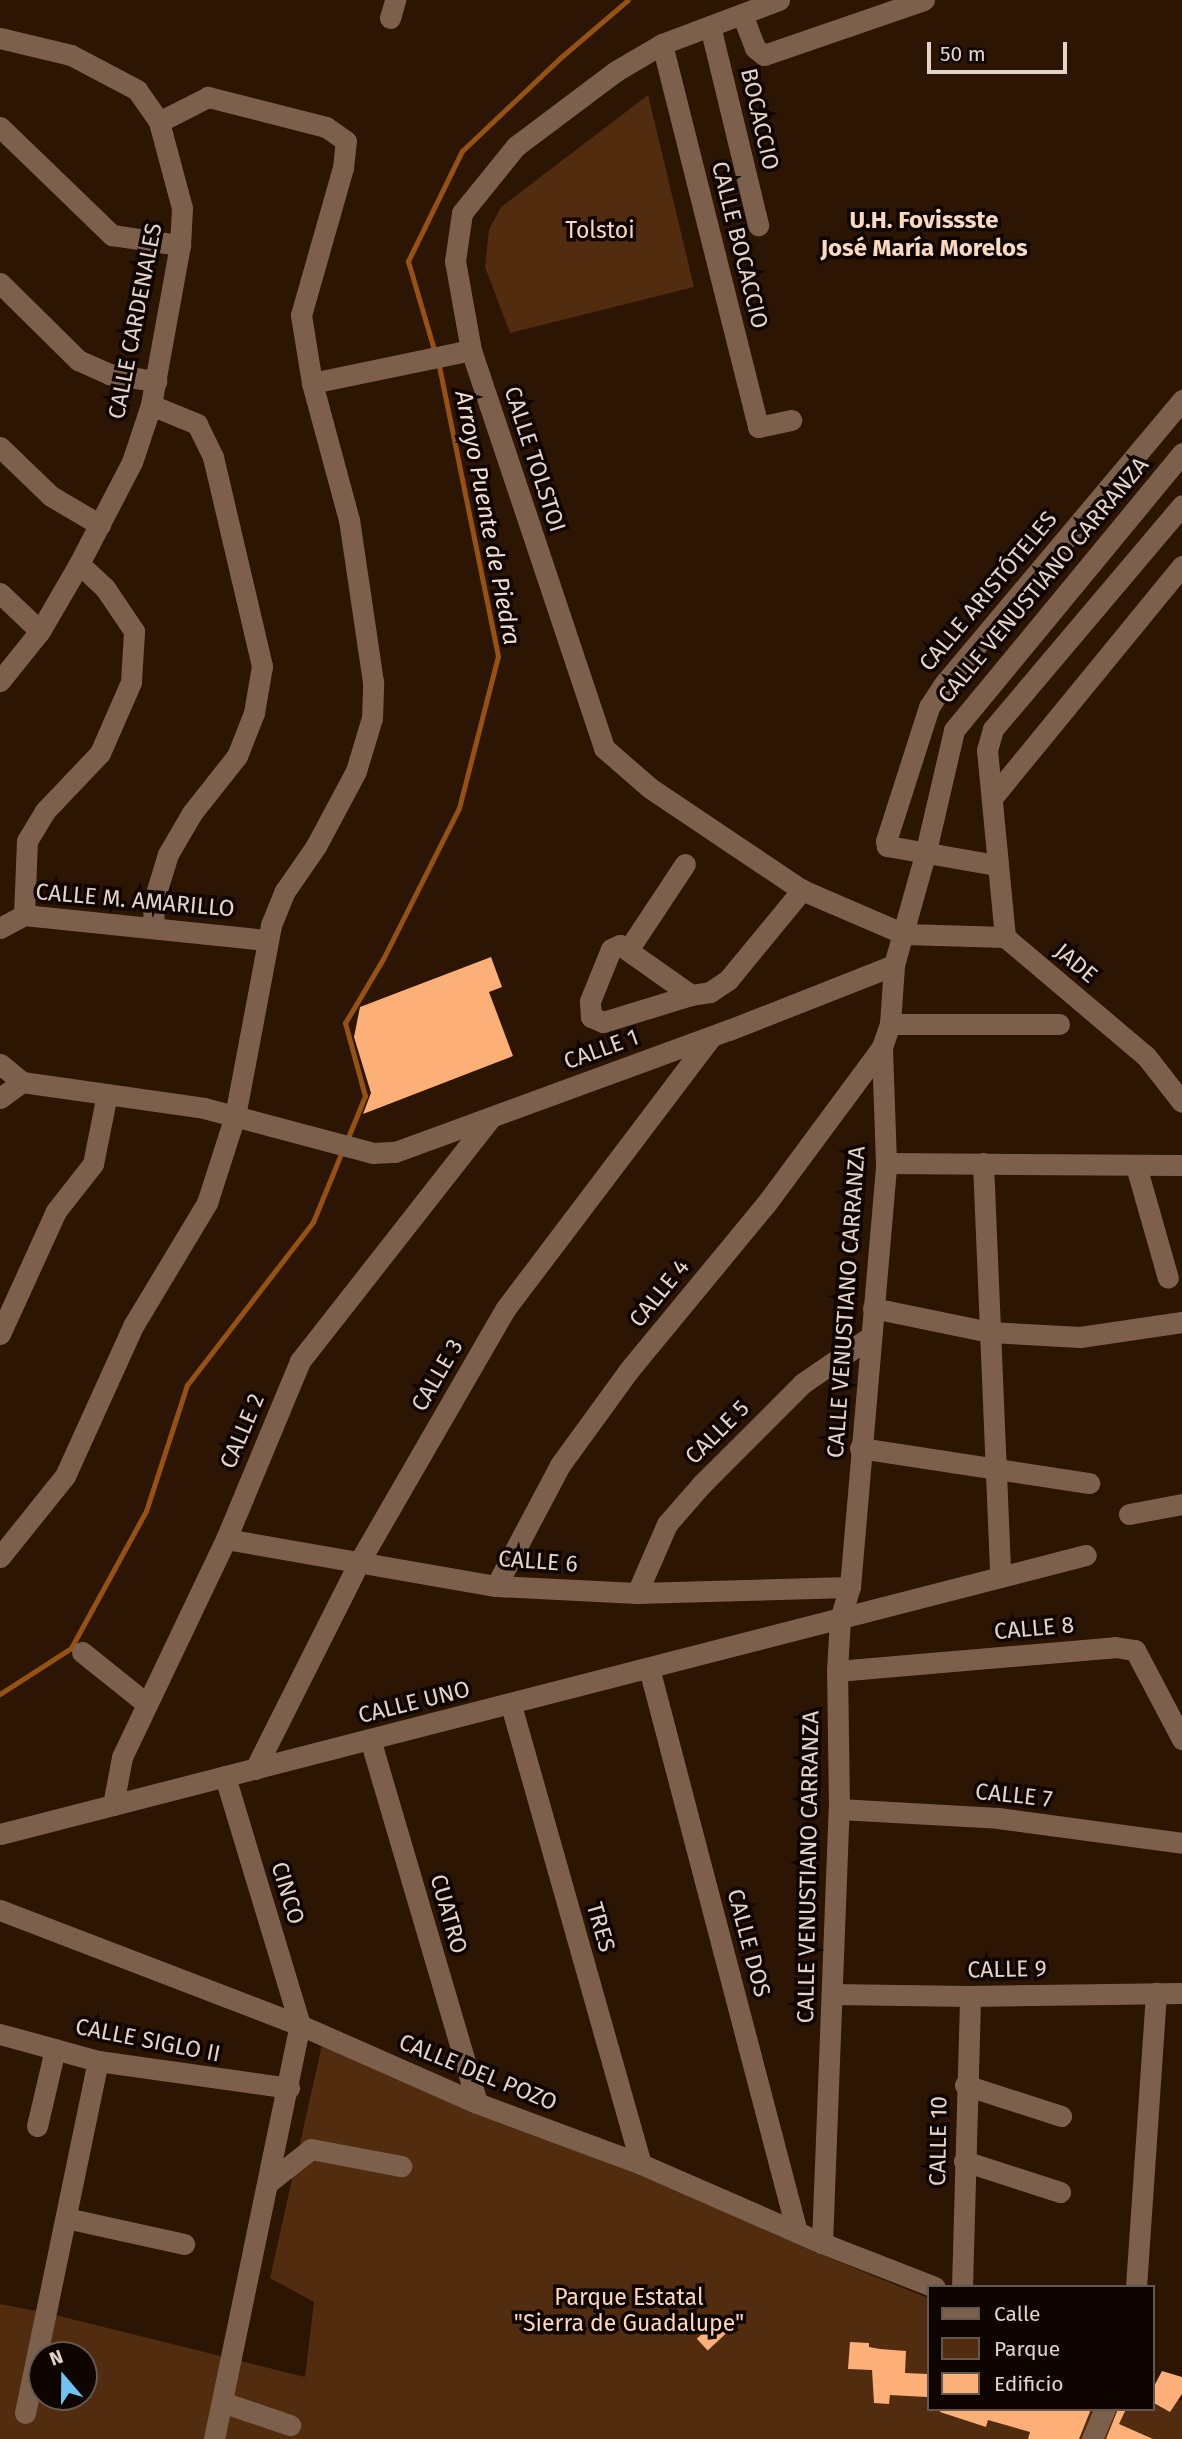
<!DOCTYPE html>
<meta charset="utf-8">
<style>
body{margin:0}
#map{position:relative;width:1182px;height:2439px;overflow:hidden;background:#2d1503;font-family:"Fira Sans",sans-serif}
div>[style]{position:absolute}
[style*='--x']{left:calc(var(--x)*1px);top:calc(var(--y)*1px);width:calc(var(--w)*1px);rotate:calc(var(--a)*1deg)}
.green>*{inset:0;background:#512c0e}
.stream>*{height:5px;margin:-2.5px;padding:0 2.5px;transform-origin:2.5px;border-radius:2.5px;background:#965212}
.building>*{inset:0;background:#fcb077;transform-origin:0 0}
.street>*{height:21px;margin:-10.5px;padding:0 10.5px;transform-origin:10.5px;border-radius:10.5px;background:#7d604c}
.secondary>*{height:21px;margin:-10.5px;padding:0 10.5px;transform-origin:10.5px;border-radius:10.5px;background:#7d604c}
span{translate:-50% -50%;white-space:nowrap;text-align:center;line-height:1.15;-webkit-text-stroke:7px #0e0501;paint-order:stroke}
.street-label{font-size:23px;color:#e4d3c8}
.park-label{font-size:23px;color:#ffd7bb}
.neighbourhood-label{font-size:24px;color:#fad9c1;font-weight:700}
.water-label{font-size:24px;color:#f2ded0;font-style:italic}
.legend{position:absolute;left:927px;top:2285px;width:228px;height:126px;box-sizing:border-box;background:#0e0501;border:2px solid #645751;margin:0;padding:9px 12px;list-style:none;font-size:21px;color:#e4d3c8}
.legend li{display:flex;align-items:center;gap:14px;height:35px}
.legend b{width:35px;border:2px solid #645751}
.north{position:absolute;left:28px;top:2341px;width:70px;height:70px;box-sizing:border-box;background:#0e0501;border:2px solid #645751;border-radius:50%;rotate:340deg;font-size:19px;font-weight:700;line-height:28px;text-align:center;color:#e4d3c8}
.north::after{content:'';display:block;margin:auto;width:24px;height:32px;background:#6fc2f4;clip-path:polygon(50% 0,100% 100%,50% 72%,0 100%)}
.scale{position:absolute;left:927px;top:42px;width:140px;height:32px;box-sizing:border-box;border:4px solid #e4d3c8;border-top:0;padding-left:9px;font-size:21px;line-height:24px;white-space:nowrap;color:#e4d3c8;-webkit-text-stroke:5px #0e0501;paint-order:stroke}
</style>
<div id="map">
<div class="green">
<i style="clip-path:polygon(648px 95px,694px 287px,510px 333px,485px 267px,489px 230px,501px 207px)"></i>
<i style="clip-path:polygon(evenodd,323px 2040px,611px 2164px,815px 2244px,815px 2252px,928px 2298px,928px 2409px,1152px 2409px,1152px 2389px,1182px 2401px,1182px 2439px,0 2439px,0 2304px,47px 2313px,305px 2377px,314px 2302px,270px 2278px,323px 2040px,42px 2355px,84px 2355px,84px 2397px,42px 2397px,42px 2355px)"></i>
</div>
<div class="stream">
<i style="--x:435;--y:353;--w:96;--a:-106.4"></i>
<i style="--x:408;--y:261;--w:123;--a:-63.9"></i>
<i style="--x:462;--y:151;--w:135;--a:-43.5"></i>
<i style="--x:560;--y:58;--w:89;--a:-40.5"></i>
<i style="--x:347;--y:1140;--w:48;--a:-67.8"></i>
<i style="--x:365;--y:1096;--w:76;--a:-105.3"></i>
<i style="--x:345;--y:1023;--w:74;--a:-59.3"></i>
<i style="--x:383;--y:959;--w:169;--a:-63.3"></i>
<i style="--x:459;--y:808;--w:157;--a:-75.6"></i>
<i style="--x:498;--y:656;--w:300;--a:-101.5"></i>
<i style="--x:0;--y:1694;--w:85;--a:-32.9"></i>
<i style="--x:71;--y:1648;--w:156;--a:-61.3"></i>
<i style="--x:146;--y:1511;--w:133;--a:-72"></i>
<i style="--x:187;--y:1385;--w:206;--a:-52.3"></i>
<i style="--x:313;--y:1222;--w:79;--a:-67.7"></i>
</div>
<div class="building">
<i style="clip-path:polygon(491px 957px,502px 987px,489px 992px,513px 1056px,363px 1114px,371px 1093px,354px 1037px,360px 1007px)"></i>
<i style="left:718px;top:2319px;width:16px;height:29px;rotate:47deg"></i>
<i style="clip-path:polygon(850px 2342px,869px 2343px,869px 2347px,880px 2349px,906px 2351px,905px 2373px,928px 2374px,927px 2397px,890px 2395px,889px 2404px,874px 2403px,872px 2370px,848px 2369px)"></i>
<i style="clip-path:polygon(1162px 2371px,1182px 2377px,1182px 2394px,1170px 2412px,1152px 2402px,1152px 2390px)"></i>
<i style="clip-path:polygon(940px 2409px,1091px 2409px,1079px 2439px,1028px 2439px,1030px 2432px,988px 2420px,986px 2427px,940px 2412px)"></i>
<i style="clip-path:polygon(1118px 2409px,1126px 2409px,1119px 2424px,1153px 2439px,1106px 2439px)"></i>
</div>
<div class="street">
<i style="--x:779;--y:0;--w:125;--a:159.4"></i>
<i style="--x:662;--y:44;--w:53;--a:149.6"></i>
<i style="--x:616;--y:71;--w:125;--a:143.1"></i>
<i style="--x:516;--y:146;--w:86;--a:128.9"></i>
<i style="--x:462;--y:213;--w:49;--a:98.3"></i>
<i style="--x:455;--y:261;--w:90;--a:79.8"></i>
<i style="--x:471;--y:350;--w:420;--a:71.5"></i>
<i style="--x:604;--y:748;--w:61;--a:41"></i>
<i style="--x:650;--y:788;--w:183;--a:33.9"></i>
<i style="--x:802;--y:890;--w:111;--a:23.3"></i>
<i style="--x:742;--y:14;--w:36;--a:69"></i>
<i style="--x:755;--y:48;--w:11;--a:38"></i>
<i style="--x:764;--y:55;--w:169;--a:-19"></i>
<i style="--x:390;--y:18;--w:19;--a:-74"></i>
<i style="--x:710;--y:26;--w:205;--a:76.4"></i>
<i style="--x:0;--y:38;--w:73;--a:13.5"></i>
<i style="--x:71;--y:55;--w:75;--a:27.9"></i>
<i style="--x:137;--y:90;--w:39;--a:55"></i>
<i style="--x:159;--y:122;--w:89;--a:75"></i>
<i style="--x:182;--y:208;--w:37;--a:93"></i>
<i style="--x:180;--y:245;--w:163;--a:100.3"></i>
<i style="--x:151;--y:405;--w:60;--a:108.4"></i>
<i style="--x:132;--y:462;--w:115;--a:117.5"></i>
<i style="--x:79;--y:564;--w:78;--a:120.2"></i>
<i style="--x:40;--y:631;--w:64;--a:128.7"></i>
<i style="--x:662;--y:44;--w:395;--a:75.9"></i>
<i style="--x:758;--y:427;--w:34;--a:-12"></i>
<i style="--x:0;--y:127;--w:156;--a:44"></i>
<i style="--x:112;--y:235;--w:69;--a:8.4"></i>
<i style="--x:0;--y:283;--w:110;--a:44.6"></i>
<i style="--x:78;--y:360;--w:34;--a:24"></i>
<i style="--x:109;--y:374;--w:48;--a:8.5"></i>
<i style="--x:312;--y:383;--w:162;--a:-11.7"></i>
<i style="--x:151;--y:405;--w:50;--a:22.4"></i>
<i style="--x:197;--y:424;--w:37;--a:64"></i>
<i style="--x:213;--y:457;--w:215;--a:76.8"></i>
<i style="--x:262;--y:666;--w:48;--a:99.7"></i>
<i style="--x:254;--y:713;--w:46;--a:111.6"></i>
<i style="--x:237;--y:756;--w:73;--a:128.3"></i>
<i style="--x:192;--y:813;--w:48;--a:120.3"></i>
<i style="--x:168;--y:854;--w:51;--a:107"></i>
<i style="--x:153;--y:903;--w:25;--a:88"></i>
<i style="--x:0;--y:447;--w:71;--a:43.9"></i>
<i style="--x:51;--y:496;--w:57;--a:30.6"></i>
<i style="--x:0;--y:593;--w:55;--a:43.5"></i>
<i style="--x:992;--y:798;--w:300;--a:-50.7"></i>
<i style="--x:996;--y:865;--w:111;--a:-170.1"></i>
<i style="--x:887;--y:846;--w:5;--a:-101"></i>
<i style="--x:886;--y:841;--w:141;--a:-72.2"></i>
<i style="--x:929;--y:707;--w:27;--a:-57"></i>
<i style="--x:944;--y:684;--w:371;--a:-50"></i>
<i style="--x:24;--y:915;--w:74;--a:-87.7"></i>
<i style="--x:27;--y:841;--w:35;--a:-59"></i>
<i style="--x:45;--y:811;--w:80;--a:-46.5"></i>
<i style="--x:100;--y:753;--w:77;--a:-66.4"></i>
<i style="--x:131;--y:682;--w:51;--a:-86.6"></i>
<i style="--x:134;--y:631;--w:52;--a:-124"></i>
<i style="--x:105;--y:588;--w:35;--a:-137"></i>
<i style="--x:0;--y:928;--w:27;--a:-28"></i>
<i style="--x:24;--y:915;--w:245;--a:5.9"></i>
<i style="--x:1005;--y:937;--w:185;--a:40.2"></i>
<i style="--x:1146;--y:1056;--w:58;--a:52"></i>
<i style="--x:628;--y:950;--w:103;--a:-56.5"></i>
<i style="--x:691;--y:995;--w:92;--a:162.9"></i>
<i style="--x:603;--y:1022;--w:13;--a:-157"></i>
<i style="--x:591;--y:1017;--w:16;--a:-94"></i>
<i style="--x:590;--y:1001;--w:56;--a:-68"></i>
<i style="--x:611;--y:949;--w:10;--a:-24"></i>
<i style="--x:620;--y:945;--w:87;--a:35.2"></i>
<i style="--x:691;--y:995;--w:19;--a:-9"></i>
<i style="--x:710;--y:992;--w:22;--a:-34"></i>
<i style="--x:728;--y:980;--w:117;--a:-50.6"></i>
<i style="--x:890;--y:1024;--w:169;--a:0"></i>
<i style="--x:0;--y:1098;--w:27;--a:-36"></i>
<i style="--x:886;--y:1163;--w:296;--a:0.4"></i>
<i style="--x:983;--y:1163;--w:414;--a:87.6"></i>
<i style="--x:1136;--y:1166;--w:116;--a:74.1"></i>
<i style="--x:873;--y:1308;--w:119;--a:11.6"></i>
<i style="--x:990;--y:1332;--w:90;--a:3.2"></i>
<i style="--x:1080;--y:1337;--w:103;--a:-8.4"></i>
<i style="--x:0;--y:1334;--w:135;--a:-65.5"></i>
<i style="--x:56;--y:1211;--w:60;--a:-51.8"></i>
<i style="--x:93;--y:1164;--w:71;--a:-78.7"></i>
<i style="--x:860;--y:1448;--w:232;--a:8.7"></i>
<i style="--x:1129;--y:1514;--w:54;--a:-10.7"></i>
<i style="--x:226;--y:1539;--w:274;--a:9.9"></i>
<i style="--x:496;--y:1586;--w:141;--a:2.8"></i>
<i style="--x:637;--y:1593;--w:213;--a:-1.6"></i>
<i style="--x:0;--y:1557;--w:104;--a:-51.3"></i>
<i style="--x:65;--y:1476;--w:165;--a:-65.6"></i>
<i style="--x:133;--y:1326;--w:144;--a:-59"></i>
<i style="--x:207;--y:1203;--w:91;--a:-72.2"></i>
<i style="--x:235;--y:1116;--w:194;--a:-79.3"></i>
<i style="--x:271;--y:925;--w:37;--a:-68"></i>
<i style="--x:285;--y:891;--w:55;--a:-55.4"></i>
<i style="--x:316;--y:846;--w:85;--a:-61.9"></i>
<i style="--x:356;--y:771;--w:55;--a:-73.2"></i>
<i style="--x:372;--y:718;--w:36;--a:-88"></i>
<i style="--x:373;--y:682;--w:164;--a:-98.4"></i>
<i style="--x:349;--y:520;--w:142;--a:-105.1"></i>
<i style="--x:312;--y:383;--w:69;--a:-99.2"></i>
<i style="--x:301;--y:315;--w:153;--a:-74.1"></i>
<i style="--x:343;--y:168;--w:27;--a:-84"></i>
<i style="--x:346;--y:141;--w:24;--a:-145"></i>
<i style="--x:326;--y:127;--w:122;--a:-165.7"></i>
<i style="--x:208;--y:97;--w:55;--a:153"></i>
<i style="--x:496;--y:1586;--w:137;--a:-62.1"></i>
<i style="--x:560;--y:1465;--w:117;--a:-54"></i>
<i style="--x:629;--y:1370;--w:215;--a:-50.5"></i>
<i style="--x:766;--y:1204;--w:195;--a:-53.5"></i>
<i style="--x:637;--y:1593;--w:75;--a:-66.5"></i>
<i style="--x:667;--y:1524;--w:52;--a:-48.9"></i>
<i style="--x:701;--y:1485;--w:144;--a:-45"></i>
<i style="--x:803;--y:1383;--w:81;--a:-34.5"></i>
<i style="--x:82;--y:1652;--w:83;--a:38.7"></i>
<i style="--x:649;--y:1668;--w:583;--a:75.3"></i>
<i style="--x:511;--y:1705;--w:477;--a:74.2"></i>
<i style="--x:370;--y:1739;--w:379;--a:73.6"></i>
<i style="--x:255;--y:1769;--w:229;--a:-63.3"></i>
<i style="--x:358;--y:1564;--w:296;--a:-60"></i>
<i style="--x:506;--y:1308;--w:340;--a:-52.9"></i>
<i style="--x:113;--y:1805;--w:49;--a:-79.4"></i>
<i style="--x:122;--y:1757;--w:242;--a:-64.5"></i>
<i style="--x:226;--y:1539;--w:193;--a:-67.4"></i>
<i style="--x:300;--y:1361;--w:310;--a:-51.9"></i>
<i style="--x:839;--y:1809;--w:159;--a:3.2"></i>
<i style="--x:998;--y:1818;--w:186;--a:7.7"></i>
<i style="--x:0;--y:1834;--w:1121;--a:-14.41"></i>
<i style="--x:0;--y:1910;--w:321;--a:21"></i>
<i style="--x:300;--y:2025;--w:193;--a:23.8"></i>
<i style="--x:477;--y:2103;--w:175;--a:20.4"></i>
<i style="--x:641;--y:2164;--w:197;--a:23.6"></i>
<i style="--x:822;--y:2243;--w:121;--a:21.3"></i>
<i style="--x:832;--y:1994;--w:138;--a:0.8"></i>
<i style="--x:970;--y:1996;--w:212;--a:-0.8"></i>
<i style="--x:0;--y:2034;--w:102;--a:15.4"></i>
<i style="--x:98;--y:2061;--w:193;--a:8"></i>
<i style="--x:965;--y:2085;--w:101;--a:17.9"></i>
<i style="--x:37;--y:2126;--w:79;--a:-76.8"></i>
<i style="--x:964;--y:2161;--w:101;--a:17.9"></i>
<i style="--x:269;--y:2182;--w:53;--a:-38.2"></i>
<i style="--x:311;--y:2149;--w:92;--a:10.7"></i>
<i style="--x:66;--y:2218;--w:121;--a:12.4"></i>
<i style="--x:822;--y:2243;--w:434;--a:-87.8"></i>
<i style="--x:839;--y:1809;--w:138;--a:-90.8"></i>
<i style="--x:837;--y:1671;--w:279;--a:-4.9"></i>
<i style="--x:1115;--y:1647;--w:20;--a:9"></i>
<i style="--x:1135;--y:1650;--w:101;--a:62.2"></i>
<i style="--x:962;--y:2287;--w:291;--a:-88.4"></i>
<i style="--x:1136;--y:2287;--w:295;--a:-86.1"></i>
<i style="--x:222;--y:2402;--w:72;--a:18.7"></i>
<i style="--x:25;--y:2413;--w:359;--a:-78.3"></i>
<i style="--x:214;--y:2439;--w:423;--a:-78.3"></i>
<i style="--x:300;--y:2025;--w:260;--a:-106.8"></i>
<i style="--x:1092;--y:2439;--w:33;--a:-67"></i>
</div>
<div class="secondary">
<i style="--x:904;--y:934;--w:101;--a:1.7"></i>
<i style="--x:1005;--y:937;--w:188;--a:-95.5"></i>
<i style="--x:987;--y:750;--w:22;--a:-74"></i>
<i style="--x:993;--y:729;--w:293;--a:-49.8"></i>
<i style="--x:0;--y:1064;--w:28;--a:39"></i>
<i style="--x:22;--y:1082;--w:184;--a:8.1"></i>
<i style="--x:204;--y:1108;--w:175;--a:14.9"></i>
<i style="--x:373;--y:1153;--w:22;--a:-3"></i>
<i style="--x:395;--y:1152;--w:356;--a:-20.1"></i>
<i style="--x:729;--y:1030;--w:177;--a:-21.5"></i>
<i style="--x:837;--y:1671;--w:52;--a:-86.7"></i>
<i style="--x:840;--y:1619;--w:34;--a:-73"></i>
<i style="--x:850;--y:1587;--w:426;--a:-85.1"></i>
<i style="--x:886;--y:1163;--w:116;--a:-92"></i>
<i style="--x:882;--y:1047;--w:24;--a:-71"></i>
<i style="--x:890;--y:1024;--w:59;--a:-86.1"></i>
<i style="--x:894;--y:965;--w:114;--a:-74.3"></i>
<i style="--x:925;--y:855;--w:128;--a:-76.9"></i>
<i style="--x:954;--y:730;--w:359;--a:-50.5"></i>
</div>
<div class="street-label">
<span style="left:760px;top:119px;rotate:77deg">BOCACCIO</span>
<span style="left:740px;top:245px;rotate:76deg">CALLE BOCACCIO</span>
<span style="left:135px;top:321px;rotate:-79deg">CALLE CARDENALES</span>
<span style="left:535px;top:459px;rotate:72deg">CALLE TOLSTOI</span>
<span style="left:1043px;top:580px;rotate:-50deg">CALLE VENUSTIANO CARRANZA</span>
<span style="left:988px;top:591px;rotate:-50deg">CALLE ARISTÓTELES</span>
<span style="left:135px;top:900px;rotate:5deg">CALLE M. AMARILLO</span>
<span style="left:1076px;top:963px;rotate:40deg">JADE</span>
<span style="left:601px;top:1049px;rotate:-20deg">CALLE 1</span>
<span style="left:659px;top:1293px;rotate:-51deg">CALLE 4</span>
<span style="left:846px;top:1302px;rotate:-86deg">CALLE VENUSTIANO CARRANZA</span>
<span style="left:437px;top:1375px;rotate:-60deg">CALLE 3</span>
<span style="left:242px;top:1431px;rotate:-67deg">CALLE 2</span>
<span style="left:717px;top:1432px;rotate:-45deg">CALLE 5</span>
<span style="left:538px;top:1561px;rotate:4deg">CALLE 6</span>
<span style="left:1034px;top:1628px;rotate:-5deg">CALLE 8</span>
<span style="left:414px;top:1702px;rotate:-14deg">CALLE UNO</span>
<span style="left:1014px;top:1795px;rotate:6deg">CALLE 7</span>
<span style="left:808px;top:1867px;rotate:-89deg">CALLE VENUSTIANO CARRANZA</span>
<span style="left:288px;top:1893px;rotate:73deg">CINCO</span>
<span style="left:449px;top:1914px;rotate:74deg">CUATRO</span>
<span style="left:601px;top:1927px;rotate:74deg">TRES</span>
<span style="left:749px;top:1943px;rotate:75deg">CALLE DOS</span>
<span style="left:1007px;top:1969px;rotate:-1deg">CALLE 9</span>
<span style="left:148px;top:2040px;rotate:11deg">CALLE SIGLO II</span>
<span style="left:478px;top:2072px;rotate:22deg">CALLE DEL POZO</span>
<span style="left:938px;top:2141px;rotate:-89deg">CALLE 10</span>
</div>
<div class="park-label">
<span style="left:600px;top:230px">Tolstoi</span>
<span style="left:629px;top:2310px">Parque Estatal<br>"Sierra de Guadalupe"</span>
</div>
<div class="neighbourhood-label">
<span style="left:924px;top:235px">U.H. Fovissste<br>José María Morelos</span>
</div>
<div class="water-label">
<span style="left:487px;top:518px;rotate:79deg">Arroyo Puente de Piedra</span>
</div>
<ul class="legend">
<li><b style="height:9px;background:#7d604c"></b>Calle</li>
<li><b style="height:19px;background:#512c0e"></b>Parque</li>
<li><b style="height:19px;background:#fcb077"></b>Edificio</li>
</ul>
<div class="north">N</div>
<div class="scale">50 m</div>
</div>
